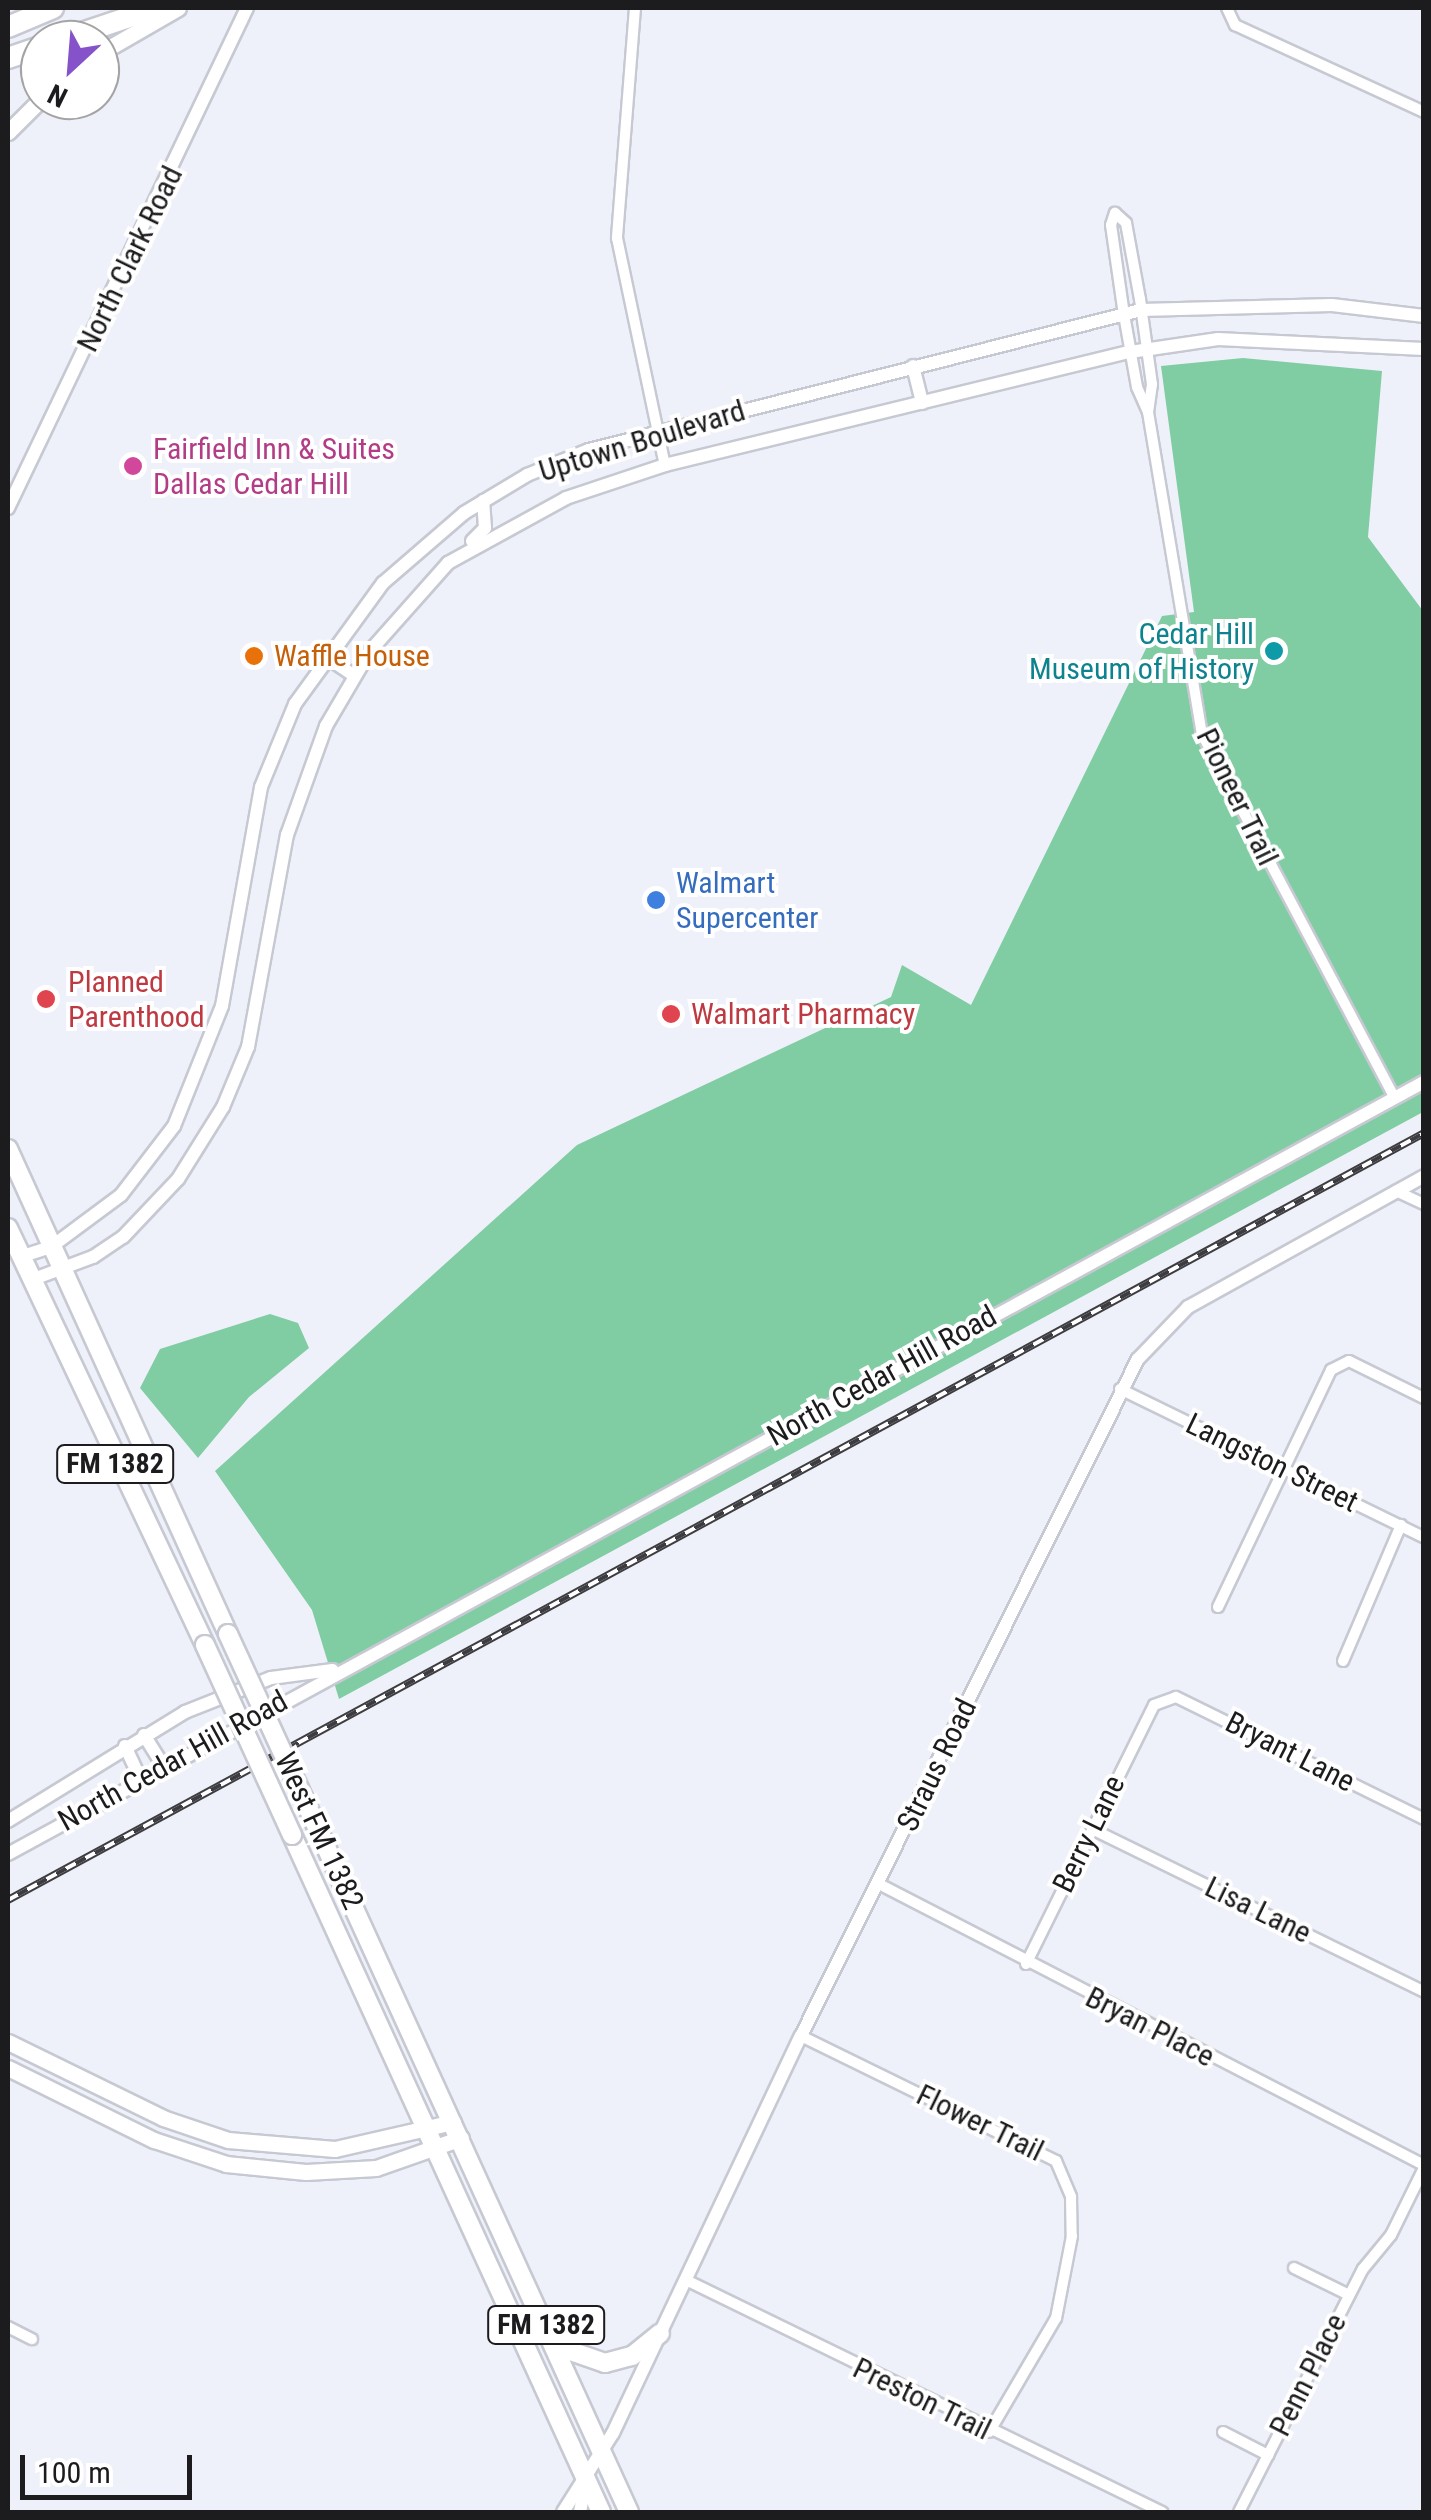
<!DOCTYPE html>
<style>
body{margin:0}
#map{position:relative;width:1431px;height:2520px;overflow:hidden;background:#eff1fa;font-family:"Roboto Condensed",sans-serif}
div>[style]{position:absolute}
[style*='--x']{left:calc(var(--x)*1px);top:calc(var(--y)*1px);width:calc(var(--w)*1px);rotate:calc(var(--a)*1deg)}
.forest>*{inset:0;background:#80cca3}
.roads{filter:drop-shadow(2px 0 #c7c9d2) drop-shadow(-2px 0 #c7c9d2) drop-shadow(0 2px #c7c9d2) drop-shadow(0 -2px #c7c9d2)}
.minor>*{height:10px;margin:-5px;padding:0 5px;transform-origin:5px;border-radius:5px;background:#fff}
.tertiary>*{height:12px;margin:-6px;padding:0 6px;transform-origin:6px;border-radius:6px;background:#fff}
.secondary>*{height:15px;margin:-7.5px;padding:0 7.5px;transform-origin:7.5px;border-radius:7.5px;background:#fff}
.primary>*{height:18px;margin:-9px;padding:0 9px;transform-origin:9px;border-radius:9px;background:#fff}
.motorway>*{height:20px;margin:-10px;padding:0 10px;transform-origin:10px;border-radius:10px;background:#fff}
.rail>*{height:8px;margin-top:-4px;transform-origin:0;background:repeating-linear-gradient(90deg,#fff 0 11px,#3d3d41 0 22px);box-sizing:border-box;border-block:2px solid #3d3d41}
.bridges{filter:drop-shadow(2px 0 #c7c9d2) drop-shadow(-2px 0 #c7c9d2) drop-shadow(0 2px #c7c9d2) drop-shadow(0 -2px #c7c9d2)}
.primary-bridge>*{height:18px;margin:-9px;padding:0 9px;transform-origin:9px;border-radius:9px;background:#fff}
.dots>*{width:28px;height:28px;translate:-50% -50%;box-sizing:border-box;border:5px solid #fff;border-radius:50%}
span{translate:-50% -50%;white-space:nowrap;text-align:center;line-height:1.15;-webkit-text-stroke:8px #fff;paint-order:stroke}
.shield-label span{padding:2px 8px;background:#fff;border:2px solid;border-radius:8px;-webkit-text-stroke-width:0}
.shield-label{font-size:28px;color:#1c1c1f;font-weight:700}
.street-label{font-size:30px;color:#1c1c1f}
.hotel-label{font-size:30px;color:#b23c85}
.left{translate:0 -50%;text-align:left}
.culture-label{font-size:30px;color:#0d838f}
.right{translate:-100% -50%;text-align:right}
.food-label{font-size:30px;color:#c56008}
.shop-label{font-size:30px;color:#366cbe}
.health-label{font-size:30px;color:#be3a42}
.frame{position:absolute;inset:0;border:10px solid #1c1c1f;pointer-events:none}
.north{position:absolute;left:20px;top:20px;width:100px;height:100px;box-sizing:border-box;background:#fff;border:2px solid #a4a4a5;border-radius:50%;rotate:206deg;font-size:28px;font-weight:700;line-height:40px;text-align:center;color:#1c1c1f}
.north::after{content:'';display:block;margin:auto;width:35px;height:45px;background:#8652ca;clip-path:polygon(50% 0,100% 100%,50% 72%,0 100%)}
.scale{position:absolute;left:20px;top:2455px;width:172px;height:45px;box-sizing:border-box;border:5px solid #1c1c1f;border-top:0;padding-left:12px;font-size:30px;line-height:35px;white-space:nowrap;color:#1c1c1f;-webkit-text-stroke:8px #fff;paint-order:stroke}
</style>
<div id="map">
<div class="forest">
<i style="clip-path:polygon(1243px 358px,1382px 371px,1368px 537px,1423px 611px,1423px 1112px,339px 1699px,312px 1610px,215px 1471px,577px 1145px,891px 997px,902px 965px,971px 1005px,1162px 616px,1194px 612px,1161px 366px)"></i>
<i style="clip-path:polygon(270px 1314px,298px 1323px,309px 1348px,249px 1397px,198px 1458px,140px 1388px,160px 1349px)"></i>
</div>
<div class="roads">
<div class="minor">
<i style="--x:635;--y:8;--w:231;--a:94.5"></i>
<i style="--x:617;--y:238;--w:232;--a:78.1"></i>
<i style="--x:1227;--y:8;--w:19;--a:65"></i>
<i style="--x:1235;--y:25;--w:208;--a:24.7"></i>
<i style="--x:1148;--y:412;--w:27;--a:-114"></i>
<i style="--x:1137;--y:387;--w:73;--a:-100.2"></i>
<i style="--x:1124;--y:315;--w:91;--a:-98.2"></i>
<i style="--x:1111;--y:225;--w:13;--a:-72"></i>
<i style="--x:1115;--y:213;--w:15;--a:42"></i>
<i style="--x:1126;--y:223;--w:77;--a:79.6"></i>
<i style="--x:1140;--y:299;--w:86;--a:82"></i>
<i style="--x:1152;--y:384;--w:28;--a:98"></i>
<i style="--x:1148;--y:412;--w:326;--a:80.5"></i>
<i style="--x:1202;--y:734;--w:410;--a:62.1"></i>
<i style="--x:1396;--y:1191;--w:31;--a:25"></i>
<i style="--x:1120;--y:1389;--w:338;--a:26"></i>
<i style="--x:1218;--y:1607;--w:263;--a:-64.5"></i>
<i style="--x:1331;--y:1370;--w:20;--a:-27"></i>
<i style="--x:1349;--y:1361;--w:84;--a:26.3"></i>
<i style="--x:1343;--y:1661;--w:148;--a:-66.9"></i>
<i style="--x:1092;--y:1829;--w:370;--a:26.1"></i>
<i style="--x:879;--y:1884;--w:613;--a:27.28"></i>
<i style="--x:1026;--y:1964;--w:289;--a:-63.7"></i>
<i style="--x:1154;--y:1705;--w:23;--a:-20"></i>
<i style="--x:1176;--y:1697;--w:276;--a:26.2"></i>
<i style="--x:801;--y:2036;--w:284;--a:26.1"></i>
<i style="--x:1056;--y:2161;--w:39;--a:67"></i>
<i style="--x:1071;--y:2197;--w:39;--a:89"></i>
<i style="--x:1072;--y:2236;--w:84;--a:101"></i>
<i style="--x:1056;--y:2318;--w:132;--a:120.4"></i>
<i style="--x:1294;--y:2268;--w:61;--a:26.1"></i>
<i style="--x:686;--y:2280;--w:530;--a:25.98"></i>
<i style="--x:8;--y:2327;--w:27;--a:27"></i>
<i style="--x:1223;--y:2432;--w:51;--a:27.1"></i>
<i style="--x:1239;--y:2512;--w:273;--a:-63"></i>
<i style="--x:1363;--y:2269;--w:44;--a:-50.5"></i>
<i style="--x:1391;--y:2235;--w:75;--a:-63.8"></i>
</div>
<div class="tertiary">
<i style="--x:913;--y:366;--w:38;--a:76"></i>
<i style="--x:8;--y:508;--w:554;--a:-64.45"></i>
<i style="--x:472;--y:541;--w:18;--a:-45"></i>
<i style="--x:485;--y:528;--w:27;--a:-94"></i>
<i style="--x:325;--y:656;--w:34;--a:34"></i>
<i style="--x:20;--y:1257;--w:33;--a:-18"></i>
<i style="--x:51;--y:1247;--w:87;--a:-36.6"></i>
<i style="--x:121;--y:1195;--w:87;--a:-52.5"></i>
<i style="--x:174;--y:1126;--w:129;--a:-68.2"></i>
<i style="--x:222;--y:1006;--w:222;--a:-79.9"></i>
<i style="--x:261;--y:787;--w:90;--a:-67.7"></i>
<i style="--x:295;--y:704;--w:150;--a:-54"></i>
<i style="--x:383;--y:583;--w:107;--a:-40.8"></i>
<i style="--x:464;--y:513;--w:74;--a:-31.1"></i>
<i style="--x:527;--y:475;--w:67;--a:-22"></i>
<i style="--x:589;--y:450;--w:569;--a:-14.23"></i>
<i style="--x:1141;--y:310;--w:191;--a:-1.5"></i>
<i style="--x:1332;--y:305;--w:93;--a:6.8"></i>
<i style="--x:31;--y:1280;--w:66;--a:-20.4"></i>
<i style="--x:93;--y:1257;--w:36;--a:-34"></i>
<i style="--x:123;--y:1237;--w:80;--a:-46.5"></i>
<i style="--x:178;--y:1179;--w:85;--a:-58"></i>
<i style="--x:223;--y:1107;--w:65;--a:-67.4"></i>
<i style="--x:248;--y:1047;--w:216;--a:-79.6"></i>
<i style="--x:287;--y:835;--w:116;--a:-70.3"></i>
<i style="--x:326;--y:726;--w:87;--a:-59.6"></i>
<i style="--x:370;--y:651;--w:118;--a:-48.4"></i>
<i style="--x:448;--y:563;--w:135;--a:-28.8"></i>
<i style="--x:566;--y:498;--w:104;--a:-18.4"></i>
<i style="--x:665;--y:465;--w:479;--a:-13.7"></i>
<i style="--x:1130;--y:352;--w:89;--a:-8.4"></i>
<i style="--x:1218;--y:339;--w:206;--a:2.8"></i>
<i style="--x:144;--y:1735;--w:36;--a:58"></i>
<i style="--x:125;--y:1746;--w:35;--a:65"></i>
<i style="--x:8;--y:1821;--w:208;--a:-31.6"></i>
<i style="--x:185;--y:1712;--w:92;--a:-21.6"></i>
<i style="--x:271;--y:1678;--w:62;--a:-7.5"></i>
<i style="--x:8;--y:1854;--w:1613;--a:-28.6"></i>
<i style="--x:563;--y:2512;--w:93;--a:-57.7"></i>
<i style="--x:613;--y:2433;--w:439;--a:-64.7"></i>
<i style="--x:801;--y:2036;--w:756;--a:-63.54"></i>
<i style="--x:1138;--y:1359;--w:72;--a:-46.1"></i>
<i style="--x:1188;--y:1307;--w:270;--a:-29"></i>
<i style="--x:580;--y:2512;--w:31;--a:-79"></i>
</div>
<div class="secondary">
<i style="--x:100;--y:53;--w:90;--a:-30"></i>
<i style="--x:8;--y:132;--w:45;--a:-45"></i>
<i style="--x:8;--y:2042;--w:173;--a:26.1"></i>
<i style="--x:163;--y:2118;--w:69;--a:18.7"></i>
<i style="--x:228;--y:2140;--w:107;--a:4.8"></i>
<i style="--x:335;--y:2149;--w:121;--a:-12.9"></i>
<i style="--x:8;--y:2068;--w:163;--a:26.3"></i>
<i style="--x:154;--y:2140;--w:76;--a:18.4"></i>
<i style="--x:226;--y:2164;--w:80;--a:5.7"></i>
<i style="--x:306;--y:2172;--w:70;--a:-3.3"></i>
<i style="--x:376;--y:2168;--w:90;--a:-19.4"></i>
</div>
<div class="primary">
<i style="--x:8;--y:1149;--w:533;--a:65.6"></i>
<i style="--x:8;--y:1228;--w:461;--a:64.7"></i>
<i style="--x:316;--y:1825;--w:755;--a:65.51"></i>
<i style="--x:292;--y:1835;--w:744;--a:65.47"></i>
<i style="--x:556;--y:2346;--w:52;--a:19.1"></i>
<i style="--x:605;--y:2363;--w:28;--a:-15"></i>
<i style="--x:632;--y:2356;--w:36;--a:-39"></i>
</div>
<div class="motorway">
<i style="--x:8;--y:27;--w:49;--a:-22.9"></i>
<i style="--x:61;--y:40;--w:100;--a:-18.6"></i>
<i style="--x:8;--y:58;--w:34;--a:-19"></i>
</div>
</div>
<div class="rail">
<i style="--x:8;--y:1900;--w:1610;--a:-28.44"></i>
</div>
<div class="bridges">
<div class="primary-bridge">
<i style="--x:228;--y:1634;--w:210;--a:65.3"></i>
<i style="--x:205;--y:1645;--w:209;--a:65.4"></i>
</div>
</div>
<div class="dots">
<i style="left:133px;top:466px;background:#d1479c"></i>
<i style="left:1274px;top:651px;background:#0f9aa8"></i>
<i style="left:254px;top:656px;background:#e8710a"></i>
<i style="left:656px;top:900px;background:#3f7fe0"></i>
<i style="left:46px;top:999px;background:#e0444e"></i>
<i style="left:671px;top:1014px;background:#e0444e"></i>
</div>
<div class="shield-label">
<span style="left:115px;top:1464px">FM 1382</span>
<span style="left:546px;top:2325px">FM 1382</span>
</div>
<div class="street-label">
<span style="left:130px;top:259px;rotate:-64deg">North Clark Road</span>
<span style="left:642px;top:441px;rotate:-17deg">Uptown Boulevard</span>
<span style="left:1237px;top:797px;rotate:64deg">Pioneer Trail</span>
<span style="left:882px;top:1376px;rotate:-29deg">North Cedar Hill Road</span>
<span style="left:1272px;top:1463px;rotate:26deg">Langston Street</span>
<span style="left:1290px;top:1752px;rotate:27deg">Bryant Lane</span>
<span style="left:173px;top:1761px;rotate:-29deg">North Cedar Hill Road</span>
<span style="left:937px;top:1765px;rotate:-64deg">Straus Road</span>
<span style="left:319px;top:1831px;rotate:65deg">West FM 1382</span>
<span style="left:1089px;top:1834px;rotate:-64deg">Berry Lane</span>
<span style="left:1258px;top:1910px;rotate:26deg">Lisa Lane</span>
<span style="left:1150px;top:2027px;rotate:27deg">Bryan Place</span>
<span style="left:980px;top:2123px;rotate:26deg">Flower Trail</span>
<span style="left:1308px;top:2375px;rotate:-63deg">Penn Place</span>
<span style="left:922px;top:2399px;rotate:26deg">Preston Trail</span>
</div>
<div class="hotel-label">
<span class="left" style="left:153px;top:466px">Fairfield Inn &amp; Suites<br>Dallas Cedar Hill</span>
</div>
<div class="culture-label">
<span class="right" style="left:1254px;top:651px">Cedar Hill<br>Museum of History</span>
</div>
<div class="food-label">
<span class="left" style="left:274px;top:656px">Waffle House</span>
</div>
<div class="shop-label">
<span class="left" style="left:676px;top:900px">Walmart<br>Supercenter</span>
</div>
<div class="health-label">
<span class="left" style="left:68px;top:999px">Planned<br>Parenthood</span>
<span class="left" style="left:691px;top:1014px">Walmart Pharmacy</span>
</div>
<div class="frame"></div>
<div class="north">N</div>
<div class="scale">100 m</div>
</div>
